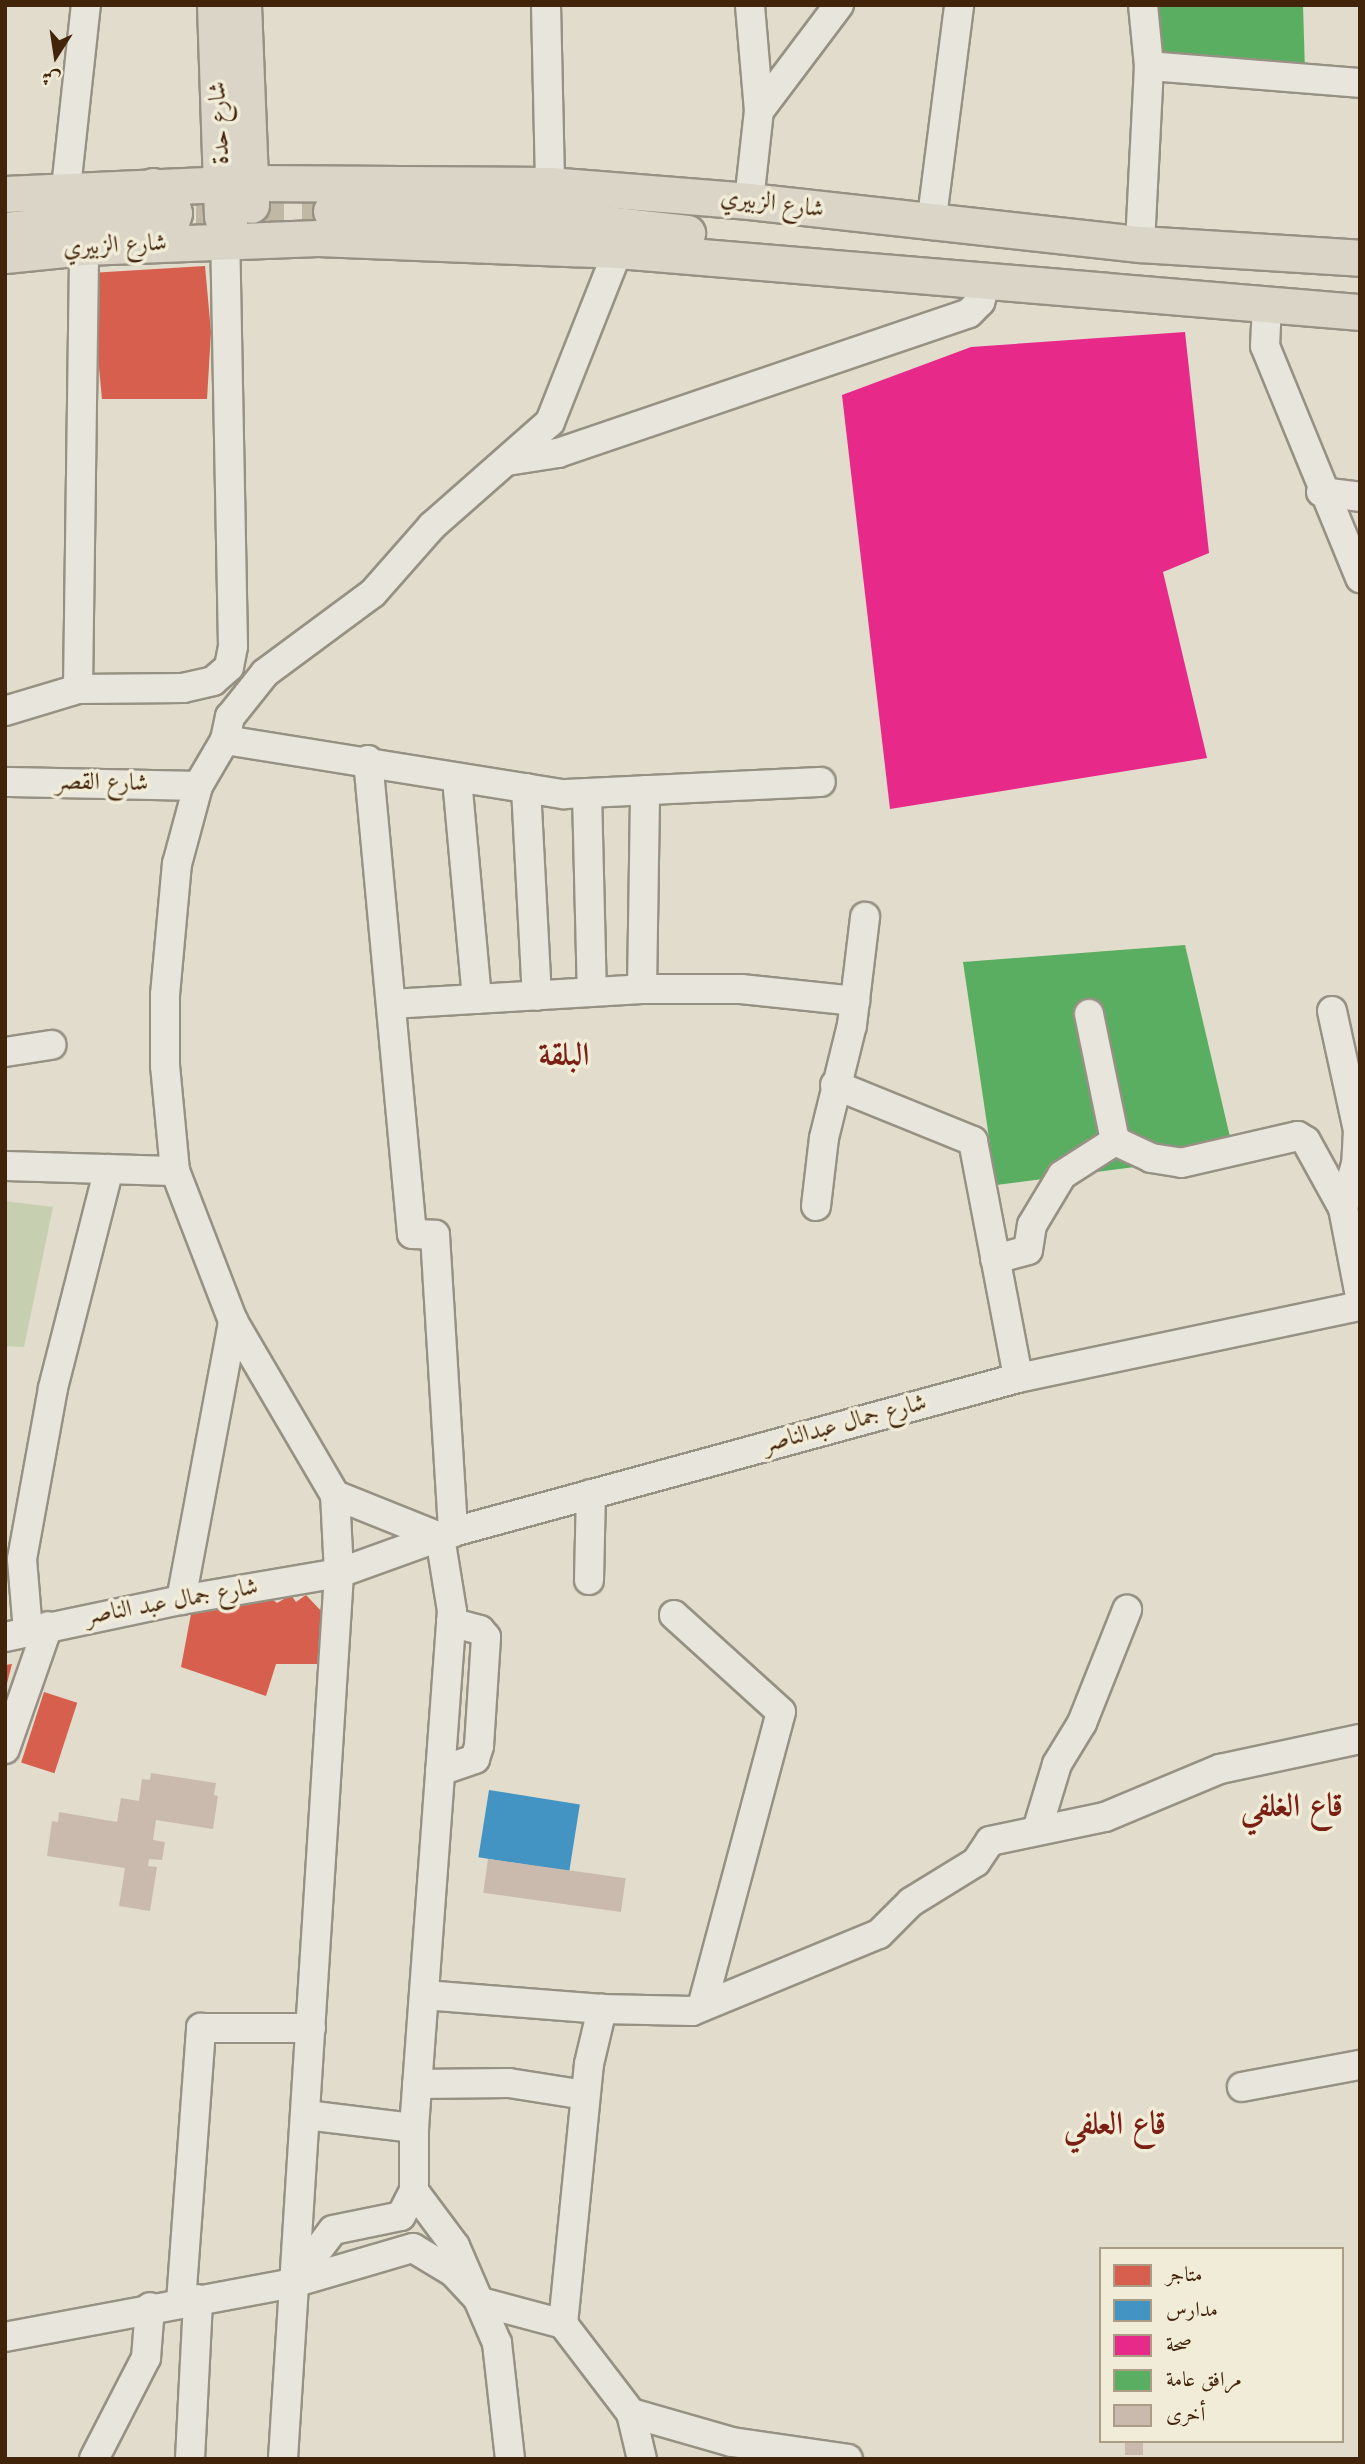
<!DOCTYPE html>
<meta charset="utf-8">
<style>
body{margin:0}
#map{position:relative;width:1365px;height:2464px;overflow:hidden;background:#e1dccb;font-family:"Old Standard TT",Amiri,serif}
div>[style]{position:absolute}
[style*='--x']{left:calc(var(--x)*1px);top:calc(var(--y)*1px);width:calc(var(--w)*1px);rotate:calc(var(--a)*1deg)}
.green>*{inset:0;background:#c6cfaf}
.shops>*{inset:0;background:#d6604d;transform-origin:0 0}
.schools>*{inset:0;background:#4393c3;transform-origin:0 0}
.health>*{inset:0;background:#e7298a}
.public>*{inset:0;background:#5aae61}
.building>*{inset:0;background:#c9baad;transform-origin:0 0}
.major-tunnel>*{height:35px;margin-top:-17.5px;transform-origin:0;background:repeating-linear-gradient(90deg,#c1b7a5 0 35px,transparent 0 53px)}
.roads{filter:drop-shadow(2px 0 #979184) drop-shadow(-2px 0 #979184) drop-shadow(0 2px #979184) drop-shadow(0 -2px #979184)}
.minor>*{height:28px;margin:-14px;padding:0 14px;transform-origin:14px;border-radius:14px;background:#e8e5dd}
.major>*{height:35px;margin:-17.5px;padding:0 17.5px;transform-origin:17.5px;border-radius:17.5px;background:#dbd5c8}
span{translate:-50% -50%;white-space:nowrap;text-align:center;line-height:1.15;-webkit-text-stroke:7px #f1ecd8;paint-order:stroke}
.street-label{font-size:24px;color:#42240b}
.district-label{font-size:32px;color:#7a1f14;font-weight:700}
.frame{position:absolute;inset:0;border:7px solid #42240b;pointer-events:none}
.legend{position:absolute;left:1099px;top:2247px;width:245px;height:196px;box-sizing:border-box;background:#f1ecd8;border:2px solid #ab9c86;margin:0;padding:9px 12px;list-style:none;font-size:21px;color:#42240b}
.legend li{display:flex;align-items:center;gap:14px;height:35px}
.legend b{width:35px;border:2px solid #ab9c86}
.north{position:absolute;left:21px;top:21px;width:70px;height:70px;-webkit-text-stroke:5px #f1ecd8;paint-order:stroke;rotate:192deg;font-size:19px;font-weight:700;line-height:28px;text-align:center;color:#42240b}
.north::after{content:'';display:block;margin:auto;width:24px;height:32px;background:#42240b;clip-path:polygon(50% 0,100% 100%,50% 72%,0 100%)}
</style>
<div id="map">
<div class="green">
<i style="clip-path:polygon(5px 1201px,53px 1207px,24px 1347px,5px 1346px)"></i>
</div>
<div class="shops">
<i style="clip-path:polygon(205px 266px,211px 332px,207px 399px,102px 399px,90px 273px)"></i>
<i style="clip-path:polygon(266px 1594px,277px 1603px,291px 1595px,296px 1602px,306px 1595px,323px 1613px,325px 1664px,276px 1664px,266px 1696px,181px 1667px,194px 1598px,253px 1602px)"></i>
<i style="clip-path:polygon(12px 1664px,6px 1687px,5px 1686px,5px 1665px)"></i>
<i style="left:44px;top:1692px;width:35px;height:74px;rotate:18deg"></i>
</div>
<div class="schools">
<i style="left:489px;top:1790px;width:92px;height:68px;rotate:9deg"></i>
</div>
<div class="health">
<i style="clip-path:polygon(1185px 332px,1209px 553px,1163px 572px,1207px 758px,890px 809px,842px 395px,971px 347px)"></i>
</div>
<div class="public">
<i style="clip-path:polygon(1153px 5px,1303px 5px,1305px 72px,1156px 63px)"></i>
<i style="clip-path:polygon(1185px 945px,1234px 1154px,996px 1185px,963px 962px)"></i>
</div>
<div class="building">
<i style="clip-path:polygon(151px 1773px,216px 1783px,214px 1795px,218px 1796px,213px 1829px,156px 1820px,153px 1840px,165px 1842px,162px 1860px,149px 1859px,148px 1866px,157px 1867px,150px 1911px,119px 1906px,125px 1868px,47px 1856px,52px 1821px,58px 1822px,59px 1812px,117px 1822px,121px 1798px,139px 1801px,142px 1779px,150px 1780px)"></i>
<i style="left:488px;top:1859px;width:139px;height:34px;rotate:8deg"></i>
<i style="left:1125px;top:2441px;width:18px;height:14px"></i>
</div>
<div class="major-tunnel">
<i style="--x:143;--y:217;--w:188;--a:-1.8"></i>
</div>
<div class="roads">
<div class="minor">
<i style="--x:546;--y:5;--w:180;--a:88.7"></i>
<i style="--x:1149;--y:66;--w:212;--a:4.6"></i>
<i style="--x:759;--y:111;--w:133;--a:-53"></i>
<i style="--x:66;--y:188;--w:184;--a:-83.8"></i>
<i style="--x:749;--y:201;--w:91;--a:-83.7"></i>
<i style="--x:759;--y:111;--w:106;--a:-94.9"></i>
<i style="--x:931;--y:225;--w:222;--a:-82.7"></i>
<i style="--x:1140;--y:244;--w:178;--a:-87.1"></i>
<i style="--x:1149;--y:66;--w:61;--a:-95.6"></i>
<i style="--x:1267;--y:304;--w:42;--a:92.7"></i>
<i style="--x:1265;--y:346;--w:251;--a:67.7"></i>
<i style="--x:507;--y:461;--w:52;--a:-8.9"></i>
<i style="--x:558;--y:453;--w:434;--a:-18.8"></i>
<i style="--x:969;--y:313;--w:16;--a:-45"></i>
<i style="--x:980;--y:302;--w:22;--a:-72"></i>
<i style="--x:1321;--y:492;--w:39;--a:7"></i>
<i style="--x:78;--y:689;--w:442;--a:-89.2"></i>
<i style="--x:5;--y:711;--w:76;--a:-16.8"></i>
<i style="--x:78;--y:689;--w:105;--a:-0.5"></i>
<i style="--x:183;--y:688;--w:31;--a:-13"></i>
<i style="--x:213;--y:681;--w:21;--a:-41"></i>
<i style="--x:229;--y:667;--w:21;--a:-79"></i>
<i style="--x:233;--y:646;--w:405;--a:-91.1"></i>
<i style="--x:225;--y:740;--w:343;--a:9.1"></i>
<i style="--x:564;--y:794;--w:257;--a:-2.7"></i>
<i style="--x:368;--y:760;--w:476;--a:84.7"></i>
<i style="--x:412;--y:1234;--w:23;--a:2"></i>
<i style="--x:435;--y:1235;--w:298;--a:86.5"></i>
<i style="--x:457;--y:779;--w:221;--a:84.8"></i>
<i style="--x:5;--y:782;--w:193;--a:1.2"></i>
<i style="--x:526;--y:788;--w:208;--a:87"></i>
<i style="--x:587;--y:793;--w:199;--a:88.6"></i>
<i style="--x:642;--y:989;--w:199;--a:-89.1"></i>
<i style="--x:391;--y:1004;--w:251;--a:-3.4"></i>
<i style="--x:642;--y:989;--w:99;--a:0"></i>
<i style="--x:741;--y:989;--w:115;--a:6"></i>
<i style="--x:1332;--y:1011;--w:122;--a:77.7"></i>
<i style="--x:1358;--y:1130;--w:34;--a:93"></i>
<i style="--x:1356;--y:1164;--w:46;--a:106.5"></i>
<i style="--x:1089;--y:1014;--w:130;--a:78.4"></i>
<i style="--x:5;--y:1052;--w:47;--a:-8.7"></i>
<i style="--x:835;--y:1085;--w:149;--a:22.1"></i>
<i style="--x:973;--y:1141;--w:241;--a:79.2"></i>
<i style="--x:5;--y:1166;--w:170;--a:1.7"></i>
<i style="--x:816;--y:1206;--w:68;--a:-83.3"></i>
<i style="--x:824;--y:1138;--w:116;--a:-76.1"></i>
<i style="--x:852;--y:1025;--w:109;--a:-83.1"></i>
<i style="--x:995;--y:1259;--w:34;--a:-15"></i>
<i style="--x:1028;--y:1250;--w:25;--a:-81"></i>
<i style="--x:1032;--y:1225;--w:58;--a:-59"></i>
<i style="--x:1062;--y:1175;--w:63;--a:-32.7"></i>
<i style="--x:1115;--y:1141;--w:40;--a:25"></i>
<i style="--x:1151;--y:1158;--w:30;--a:9"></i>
<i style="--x:1181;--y:1163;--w:120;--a:-13"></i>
<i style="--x:1298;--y:1136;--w:9;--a:32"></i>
<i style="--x:1306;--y:1141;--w:77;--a:61.1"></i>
<i style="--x:1343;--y:1208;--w:90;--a:79.1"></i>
<i style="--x:335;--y:1495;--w:113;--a:21.8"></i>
<i style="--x:589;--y:1580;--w:86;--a:-88.7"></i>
<i style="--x:181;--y:1600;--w:284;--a:-79.4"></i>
<i style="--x:674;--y:1615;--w:144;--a:42.2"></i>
<i style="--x:781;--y:1712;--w:304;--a:105"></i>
<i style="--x:28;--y:1631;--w:72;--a:-94.8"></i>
<i style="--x:22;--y:1559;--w:174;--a:-79.7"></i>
<i style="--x:53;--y:1388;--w:226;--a:-75.7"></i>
<i style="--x:5;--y:1637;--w:180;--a:-11.9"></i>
<i style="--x:181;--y:1600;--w:160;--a:-9.7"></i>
<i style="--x:339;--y:1573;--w:121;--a:-19.8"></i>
<i style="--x:453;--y:1532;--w:586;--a:-15.25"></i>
<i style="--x:1018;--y:1378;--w:349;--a:-11.9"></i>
<i style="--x:5;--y:1749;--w:130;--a:-70.7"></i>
<i style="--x:440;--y:1771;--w:37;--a:-19"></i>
<i style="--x:475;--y:1759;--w:14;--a:-73"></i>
<i style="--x:479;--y:1746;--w:109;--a:-86.3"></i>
<i style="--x:486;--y:1637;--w:9;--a:-131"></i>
<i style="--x:480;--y:1630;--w:30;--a:-165"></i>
<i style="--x:1037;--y:1830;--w:69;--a:-73.1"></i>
<i style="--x:1057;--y:1764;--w:48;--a:-58.6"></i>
<i style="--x:1082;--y:1723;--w:122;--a:-68.3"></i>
<i style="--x:424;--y:1995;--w:179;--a:4.5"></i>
<i style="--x:602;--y:2009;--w:90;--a:1.3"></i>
<i style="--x:692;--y:2011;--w:202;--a:-22.4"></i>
<i style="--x:879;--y:1934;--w:45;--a:-45"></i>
<i style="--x:911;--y:1902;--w:76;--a:-31.6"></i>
<i style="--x:976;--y:1862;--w:25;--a:-56"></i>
<i style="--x:990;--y:1841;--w:117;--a:-11.8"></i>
<i style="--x:1105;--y:1817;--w:125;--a:-22.7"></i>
<i style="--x:1220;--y:1769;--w:143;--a:-12.1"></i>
<i style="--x:417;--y:2084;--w:92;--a:-0.6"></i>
<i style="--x:509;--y:2083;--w:77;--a:9"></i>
<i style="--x:1242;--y:2087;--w:120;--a:-10.6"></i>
<i style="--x:306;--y:2115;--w:109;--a:6.9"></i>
<i style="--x:414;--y:2191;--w:69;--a:53.3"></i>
<i style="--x:455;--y:2246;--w:106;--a:66.6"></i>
<i style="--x:497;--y:2343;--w:117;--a:83.6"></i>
<i style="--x:293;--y:2283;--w:66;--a:-53"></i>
<i style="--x:333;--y:2230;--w:69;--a:-11.6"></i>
<i style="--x:401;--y:2216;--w:28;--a:-63"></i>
<i style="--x:414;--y:2191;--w:63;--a:-90"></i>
<i style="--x:414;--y:2128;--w:518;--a:-85.8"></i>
<i style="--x:452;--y:1611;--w:75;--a:-99.2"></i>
<i style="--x:181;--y:2302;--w:275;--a:-85.8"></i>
<i style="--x:201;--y:2028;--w:110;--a:0"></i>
<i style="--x:563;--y:2324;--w:261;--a:-84.3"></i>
<i style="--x:589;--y:2064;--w:57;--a:-76.7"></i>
<i style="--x:5;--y:2337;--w:293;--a:-10.6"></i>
<i style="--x:293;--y:2283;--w:125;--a:-16.3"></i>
<i style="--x:413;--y:2248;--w:47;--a:31"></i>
<i style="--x:453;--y:2272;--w:41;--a:47"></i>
<i style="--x:481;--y:2302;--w:85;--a:15"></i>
<i style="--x:563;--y:2324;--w:112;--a:52.6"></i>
<i style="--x:631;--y:2413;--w:47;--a:76.6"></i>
<i style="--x:631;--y:2413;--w:105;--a:16"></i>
<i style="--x:732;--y:2442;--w:117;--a:8.3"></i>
<i style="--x:94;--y:2459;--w:114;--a:-62.8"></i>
<i style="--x:146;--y:2358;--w:51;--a:-85.5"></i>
<i style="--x:190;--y:2459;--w:160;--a:-87.1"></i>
<i style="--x:283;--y:2459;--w:888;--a:-86.38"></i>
<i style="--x:339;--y:1573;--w:78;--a:-92.9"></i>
<i style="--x:335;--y:1495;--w:202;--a:-120.4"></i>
<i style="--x:233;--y:1321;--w:161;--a:-111.1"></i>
<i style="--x:175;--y:1171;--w:105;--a:-95.4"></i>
<i style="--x:165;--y:1066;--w:71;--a:-90"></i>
<i style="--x:165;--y:995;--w:132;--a:-84.8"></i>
<i style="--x:177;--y:864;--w:81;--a:-74.9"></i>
<i style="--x:198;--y:786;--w:53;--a:-59.6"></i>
<i style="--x:225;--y:740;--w:24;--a:-78"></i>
<i style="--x:230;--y:717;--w:56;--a:-51.5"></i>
<i style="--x:265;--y:673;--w:134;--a:-36.5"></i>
<i style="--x:373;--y:593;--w:89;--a:-48.6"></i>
<i style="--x:432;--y:526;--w:157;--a:-41.4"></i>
<i style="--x:550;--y:422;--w:185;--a:-68.4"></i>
</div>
<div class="major">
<i style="--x:215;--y:5;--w:212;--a:88.1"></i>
<i style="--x:243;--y:5;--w:200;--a:87.7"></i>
<i style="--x:153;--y:186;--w:24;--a:42"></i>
<i style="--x:171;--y:202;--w:11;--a:75"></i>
<i style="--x:174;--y:213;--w:24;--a:107"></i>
<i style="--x:167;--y:236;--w:12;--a:138"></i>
<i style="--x:5;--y:194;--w:218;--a:-2.6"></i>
<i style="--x:331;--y:211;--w:221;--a:1.8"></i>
<i style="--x:552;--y:218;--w:136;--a:6.3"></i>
<i style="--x:5;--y:230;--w:139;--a:-5.4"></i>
<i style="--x:225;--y:241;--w:46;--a:-78.7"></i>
<i style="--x:234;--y:196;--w:21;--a:-39"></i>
<i style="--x:250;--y:183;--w:300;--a:0.4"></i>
<i style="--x:550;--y:185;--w:200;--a:4.6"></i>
<i style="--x:749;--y:201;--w:393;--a:6.3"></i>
<i style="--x:1140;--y:244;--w:220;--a:3.6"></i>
<i style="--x:5;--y:255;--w:79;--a:-5.8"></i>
<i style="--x:84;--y:247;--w:234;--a:-2.2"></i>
<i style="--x:318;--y:238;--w:300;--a:2.3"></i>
<i style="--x:618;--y:250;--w:745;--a:4.78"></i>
</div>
</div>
<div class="street-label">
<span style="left:221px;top:123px;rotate:-93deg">شارع حدة</span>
<span style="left:772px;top:205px;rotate:7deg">شارع الزبيري</span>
<span style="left:115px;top:247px;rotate:-3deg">شارع الزبيري</span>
<span style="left:102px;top:784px;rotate:1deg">شارع القصر</span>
<span style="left:845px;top:1425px;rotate:-15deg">شارع جمال عبدالناصر</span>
<span style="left:172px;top:1603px;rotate:-10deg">شارع جمال عبد الناصر</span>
</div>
<div class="district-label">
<span style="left:564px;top:1057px">البلقة</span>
<span style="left:1292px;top:1808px">قاع الغلفي</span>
<span style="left:1115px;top:2126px">قاع العلفي</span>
</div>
<div class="frame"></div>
<ul class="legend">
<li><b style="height:19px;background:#d6604d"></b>متاجر</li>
<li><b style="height:19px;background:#4393c3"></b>مدارس</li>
<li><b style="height:19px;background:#e7298a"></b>صحة</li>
<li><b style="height:19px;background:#5aae61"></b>مرافق عامة</li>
<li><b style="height:19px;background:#c9baad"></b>أخرى</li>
</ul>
<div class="north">ش</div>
</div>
